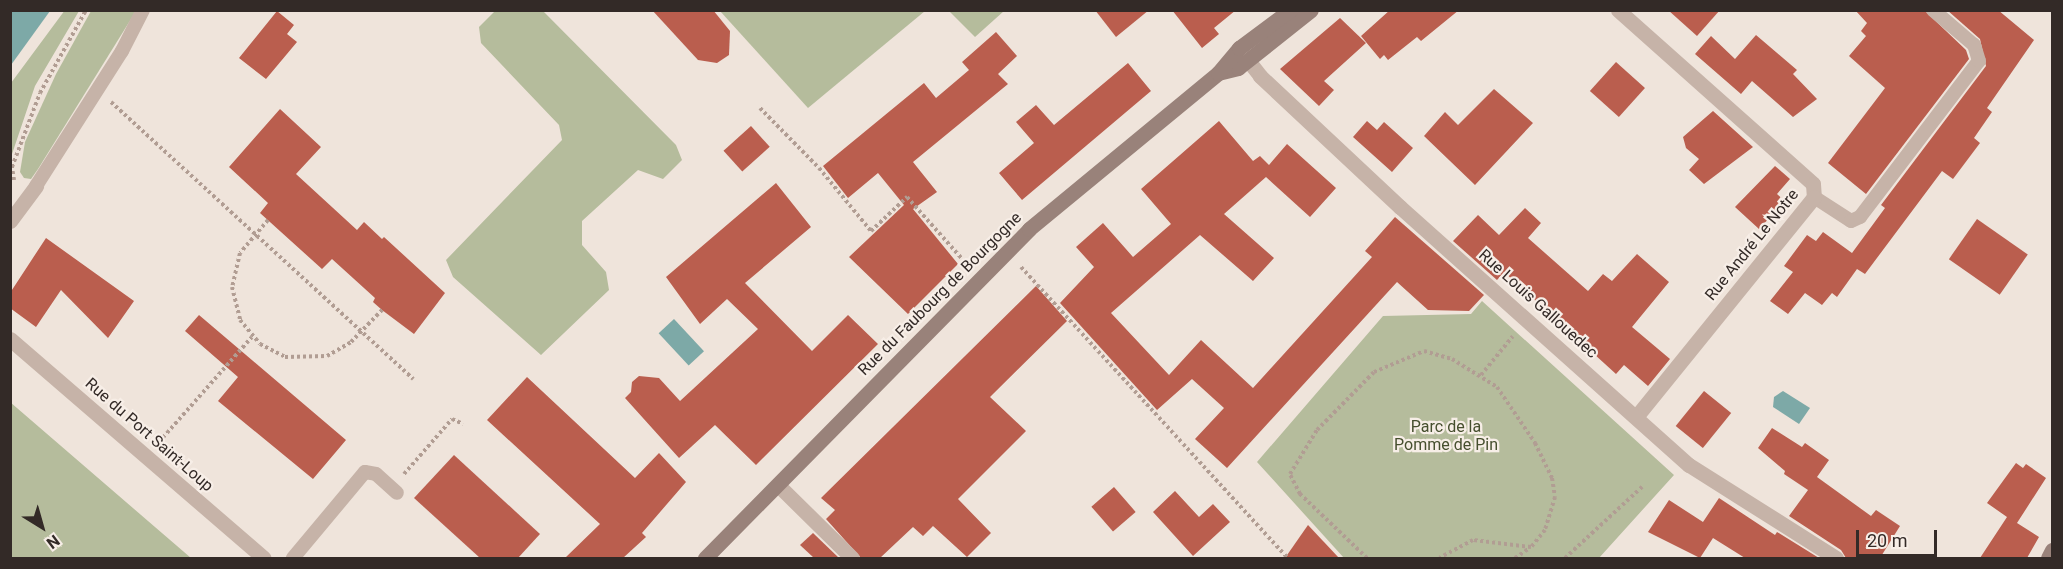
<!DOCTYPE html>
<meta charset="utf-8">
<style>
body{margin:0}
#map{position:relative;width:2063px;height:569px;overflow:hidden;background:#efe4db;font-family:Roboto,sans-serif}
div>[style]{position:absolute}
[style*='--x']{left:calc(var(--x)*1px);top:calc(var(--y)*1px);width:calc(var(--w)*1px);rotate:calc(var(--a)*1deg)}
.green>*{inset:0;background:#b5bc9c}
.water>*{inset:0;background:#7da9a7;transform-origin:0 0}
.building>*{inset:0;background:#ba5e4e;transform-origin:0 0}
.path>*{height:4px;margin-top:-2px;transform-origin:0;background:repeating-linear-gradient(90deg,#b19d93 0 3px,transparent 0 6px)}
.lane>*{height:14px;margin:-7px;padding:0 7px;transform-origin:7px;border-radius:7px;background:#c6b3a8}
.street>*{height:15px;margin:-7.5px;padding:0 7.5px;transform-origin:7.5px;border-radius:7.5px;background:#c6b3a8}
.secondary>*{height:15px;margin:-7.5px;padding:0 7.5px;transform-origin:7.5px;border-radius:7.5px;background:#99827a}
span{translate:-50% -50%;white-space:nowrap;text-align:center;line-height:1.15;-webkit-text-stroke:4.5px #f7eee7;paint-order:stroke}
.street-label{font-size:16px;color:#332a27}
.park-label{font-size:16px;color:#464f2e}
.frame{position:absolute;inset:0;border:12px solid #332a27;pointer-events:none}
.north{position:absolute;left:12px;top:497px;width:60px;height:60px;-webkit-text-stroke:4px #f7eee7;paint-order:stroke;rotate:143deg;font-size:16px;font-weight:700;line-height:24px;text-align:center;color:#332a27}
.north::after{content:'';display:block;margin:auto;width:21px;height:27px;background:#332a27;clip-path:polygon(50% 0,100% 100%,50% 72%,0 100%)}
.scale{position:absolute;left:1856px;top:530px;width:81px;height:27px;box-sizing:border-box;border:3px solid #332a27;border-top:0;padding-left:8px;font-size:18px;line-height:21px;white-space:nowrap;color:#332a27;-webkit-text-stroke:4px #f7eee7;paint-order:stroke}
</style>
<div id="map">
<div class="green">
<i style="clip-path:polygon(65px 10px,79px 11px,35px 86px,11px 157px,11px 83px)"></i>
<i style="clip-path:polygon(91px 11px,136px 11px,38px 169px,31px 179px,24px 178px,20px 172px,25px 142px,56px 74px)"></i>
<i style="clip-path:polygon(495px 11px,543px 11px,676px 145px,682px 160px,663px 179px,638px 170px,582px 221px,582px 245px,606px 272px,609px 290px,541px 355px,453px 277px,446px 260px,562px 140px,559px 125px,481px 43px,479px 27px)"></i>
<i style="clip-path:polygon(720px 11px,925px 11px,808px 108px)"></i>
<i style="clip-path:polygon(949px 11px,1004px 11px,975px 37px)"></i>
<i style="clip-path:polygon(1482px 301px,1674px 475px,1599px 558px,1344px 558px,1257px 462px,1383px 316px,1471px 314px)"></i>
<i style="clip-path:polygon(10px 402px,148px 521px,191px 558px,11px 558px)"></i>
</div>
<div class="water">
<i style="clip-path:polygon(11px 10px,50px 11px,11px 65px,10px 11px)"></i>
<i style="left:674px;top:319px;width:44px;height:21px;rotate:47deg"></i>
<i style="clip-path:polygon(1783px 391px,1810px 408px,1799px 424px,1773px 407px,1774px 397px)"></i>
</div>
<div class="building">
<i style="clip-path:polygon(652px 10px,713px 10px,730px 31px,729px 55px,717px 63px,698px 60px)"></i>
<i style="clip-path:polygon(1095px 10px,1149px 10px,1116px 37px)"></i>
<i style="clip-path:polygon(1172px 10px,1236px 10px,1214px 28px,1219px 34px,1202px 48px)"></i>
<i style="clip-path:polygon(1390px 10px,1459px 10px,1421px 41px,1417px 37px,1388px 60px,1384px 55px,1380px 59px,1361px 36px)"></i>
<i style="clip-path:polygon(1668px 10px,1720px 10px,1697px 36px)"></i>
<i style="clip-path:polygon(1855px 10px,1924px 10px,1966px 50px,1969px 59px,1866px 194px,1828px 163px,1885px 88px,1849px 56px,1866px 36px,1861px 31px,1867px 23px)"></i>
<i style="clip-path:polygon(1947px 10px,1998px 10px,2034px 40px,1987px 108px,1992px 112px,1974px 138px,1980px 143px,1953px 179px,1942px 171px,1865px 274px,1857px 269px,1837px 297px,1832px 293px,1822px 305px,1805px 293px,1788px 314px,1770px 301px,1793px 272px,1784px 266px,1807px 235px,1816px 241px,1823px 232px,1852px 253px,1885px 208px,1881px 205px,1986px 66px,1980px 39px)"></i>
<i style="clip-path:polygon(277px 11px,294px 25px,287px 34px,297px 42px,266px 79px,239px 58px)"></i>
<i style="clip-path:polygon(1340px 18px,1366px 43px,1324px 81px,1334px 90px,1319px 106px,1280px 69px)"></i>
<i style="clip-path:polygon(996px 32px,1017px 56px,998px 74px,1008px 84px,913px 162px,937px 192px,913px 209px,958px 264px,908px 314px,849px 257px,904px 205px,878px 173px,848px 198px,823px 166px,924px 83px,936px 98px,969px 70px,962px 62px)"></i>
<i style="clip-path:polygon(1756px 35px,1797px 70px,1793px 74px,1817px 99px,1793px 117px,1752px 81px,1741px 94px,1695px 54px,1711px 36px,1735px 59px)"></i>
<i style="left:1616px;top:62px;width:39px;height:39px;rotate:42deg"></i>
<i style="clip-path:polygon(1128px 63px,1151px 91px,1022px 200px,999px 173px,1034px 143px,1016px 122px,1036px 105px,1054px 125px)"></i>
<i style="clip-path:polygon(1494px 89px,1533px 123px,1475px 185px,1424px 136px,1445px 112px,1458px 125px)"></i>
<i style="clip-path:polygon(280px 109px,321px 147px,296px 174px,357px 230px,364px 222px,382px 239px,384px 237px,445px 293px,414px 334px,382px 310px,373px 302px,375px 298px,332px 259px,322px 269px,260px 213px,268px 203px,229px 167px)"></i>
<i style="clip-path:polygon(1713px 111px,1753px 147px,1704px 184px,1689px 170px,1699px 159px,1686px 148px,1683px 137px)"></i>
<i style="clip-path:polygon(1219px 121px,1253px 161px,1260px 156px,1269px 165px,1287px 144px,1336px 188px,1310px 217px,1266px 177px,1224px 214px,1274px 258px,1253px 281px,1200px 235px,1111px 313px,1169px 375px,1201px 340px,1253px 388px,1372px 257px,1365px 251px,1395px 217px,1484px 295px,1469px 311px,1428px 310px,1397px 282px,1227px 468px,1195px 439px,1224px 408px,1192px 379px,1157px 410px,1060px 303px,1094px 267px,1076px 247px,1103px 223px,1133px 257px,1171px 224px,1141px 189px)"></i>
<i style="clip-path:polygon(1367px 121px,1377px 130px,1384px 122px,1413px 148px,1392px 172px,1353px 137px)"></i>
<i style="left:751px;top:126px;width:28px;height:37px;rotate:48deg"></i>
<i style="clip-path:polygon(1775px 166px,1790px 179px,1777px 194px,1785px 201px,1759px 229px,1735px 207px)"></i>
<i style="clip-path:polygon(776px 183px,811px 227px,745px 283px,812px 351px,848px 315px,878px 344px,756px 465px,715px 425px,679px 458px,625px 398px,631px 392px,632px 382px,639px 376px,659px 378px,680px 401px,758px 329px,727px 299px,700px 324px,666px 277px)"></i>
<i style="clip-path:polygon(1525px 208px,1541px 223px,1528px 238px,1588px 291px,1603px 274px,1612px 281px,1637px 254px,1669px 282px,1632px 327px,1670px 359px,1648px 386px,1624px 365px,1616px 374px,1504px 272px,1497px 280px,1453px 241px,1478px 215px,1499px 235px)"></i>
<i style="left:1977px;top:219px;width:62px;height:49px;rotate:35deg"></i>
<i style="clip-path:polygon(46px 238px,134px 301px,108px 338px,61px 290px,36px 327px,10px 308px,10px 293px)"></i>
<i style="clip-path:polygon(1036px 286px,1067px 321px,990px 397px,1026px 431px,958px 499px,991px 533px,967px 557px,933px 526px,923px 536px,913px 527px,880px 558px,861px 558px,826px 519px,835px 510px,821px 498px)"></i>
<i style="clip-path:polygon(199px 315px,346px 440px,313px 479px,218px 401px,238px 377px,185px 331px)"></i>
<i style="clip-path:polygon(527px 377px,635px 478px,659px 453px,686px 482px,642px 533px,646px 537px,623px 558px,565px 558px,600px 524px,487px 420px)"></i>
<i style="left:1704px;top:391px;width:35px;height:45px;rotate:39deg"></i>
<i style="clip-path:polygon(1772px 428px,1802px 447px,1805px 443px,1829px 460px,1817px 477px,1871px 516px,1876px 510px,1900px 526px,1880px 558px,1846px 558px,1841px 550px,1789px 516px,1808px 490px,1784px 474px,1785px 471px,1758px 448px)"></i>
<i style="clip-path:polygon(454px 455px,540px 534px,518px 558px,480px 558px,414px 498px)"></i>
<i style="clip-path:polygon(2016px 463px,2023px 468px,2026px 464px,2046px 478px,2017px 523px,2039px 537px,2027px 558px,1980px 558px,2007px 517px,1987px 503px)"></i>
<i style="left:1114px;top:487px;width:33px;height:30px;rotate:49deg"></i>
<i style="clip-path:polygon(1175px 491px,1199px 517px,1213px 504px,1230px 522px,1193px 556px,1153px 512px)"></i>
<i style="clip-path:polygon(1719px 498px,1775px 535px,1777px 532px,1819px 558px,1745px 558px,1713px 538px,1700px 558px,1648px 532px,1669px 500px,1703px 522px)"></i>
<i style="clip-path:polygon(1308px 525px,1339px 558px,1285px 558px)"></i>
<i style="clip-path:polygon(813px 533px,839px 558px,814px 558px,800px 545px)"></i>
</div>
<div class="path">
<i style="--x:111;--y:102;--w:410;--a:42.5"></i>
<i style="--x:760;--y:108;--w:84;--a:45.5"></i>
<i style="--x:819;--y:168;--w:82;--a:50.5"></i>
<i style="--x:871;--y:231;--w:50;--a:-43.4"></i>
<i style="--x:907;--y:197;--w:87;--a:48.3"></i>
<i style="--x:14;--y:180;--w:13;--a:-99"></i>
<i style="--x:12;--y:167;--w:79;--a:-69.3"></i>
<i style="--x:40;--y:93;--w:95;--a:-61"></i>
<i style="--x:268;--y:220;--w:43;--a:130.3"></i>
<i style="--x:240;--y:253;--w:35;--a:103"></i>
<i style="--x:232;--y:287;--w:34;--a:76"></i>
<i style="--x:240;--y:320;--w:31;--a:50"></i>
<i style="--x:260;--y:344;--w:28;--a:27"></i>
<i style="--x:285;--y:357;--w:42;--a:-1.4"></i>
<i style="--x:327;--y:356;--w:28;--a:-30"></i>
<i style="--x:351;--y:342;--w:45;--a:-45.9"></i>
<i style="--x:1021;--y:267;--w:395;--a:47.5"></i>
<i style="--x:1481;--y:375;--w:50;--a:-50.6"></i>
<i style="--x:159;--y:442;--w:140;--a:-48.5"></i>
<i style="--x:404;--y:474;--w:73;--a:-48.9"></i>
<i style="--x:452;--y:419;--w:12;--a:24"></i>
<i style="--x:1367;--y:558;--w:93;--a:-136.3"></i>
<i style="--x:1300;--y:494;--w:22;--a:-117"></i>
<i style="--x:1290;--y:474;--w:52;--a:-58.5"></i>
<i style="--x:1317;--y:430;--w:81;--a:-45.5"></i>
<i style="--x:1374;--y:372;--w:54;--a:-22.8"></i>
<i style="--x:1424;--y:351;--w:29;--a:16"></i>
<i style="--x:1452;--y:359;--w:53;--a:31.9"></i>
<i style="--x:1497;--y:387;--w:68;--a:55.8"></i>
<i style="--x:1535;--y:443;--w:39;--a:64"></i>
<i style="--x:1552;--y:478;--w:19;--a:81"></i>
<i style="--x:1555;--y:497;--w:34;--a:107"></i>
<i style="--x:1545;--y:530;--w:22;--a:129"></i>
<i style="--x:1531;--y:547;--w:58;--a:-173.1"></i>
<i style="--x:1473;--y:540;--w:38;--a:152"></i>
<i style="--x:1515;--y:558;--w:18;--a:-34"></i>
<i style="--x:1565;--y:558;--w:105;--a:-42.7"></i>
</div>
<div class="lane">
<i style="--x:36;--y:186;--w:160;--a:-57.5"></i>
<i style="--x:122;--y:51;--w:46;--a:-62.9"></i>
<i style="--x:1814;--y:197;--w:44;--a:33"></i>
<i style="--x:1851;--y:221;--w:10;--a:-24"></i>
<i style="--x:1860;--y:217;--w:196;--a:-52.7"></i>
<i style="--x:1979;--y:61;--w:17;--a:-107"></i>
<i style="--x:1974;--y:45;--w:54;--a:-139.5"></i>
<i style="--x:293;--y:558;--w:112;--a:-50.1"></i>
<i style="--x:365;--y:472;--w:11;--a:10"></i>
<i style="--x:376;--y:474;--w:28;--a:42"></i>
</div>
<div class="street">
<i style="--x:1618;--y:10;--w:261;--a:41.7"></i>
<i style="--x:1813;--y:184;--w:13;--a:86"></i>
<i style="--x:1814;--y:197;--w:283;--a:129"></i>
<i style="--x:1240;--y:50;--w:33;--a:52"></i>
<i style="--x:1260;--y:76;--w:192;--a:43.1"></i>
<i style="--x:1400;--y:207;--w:387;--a:41.8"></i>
<i style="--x:1689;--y:465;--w:174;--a:32.3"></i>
<i style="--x:10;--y:221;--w:44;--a:-53.4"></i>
<i style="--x:10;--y:339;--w:335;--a:40.8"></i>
<i style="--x:778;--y:485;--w:104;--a:44.6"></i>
</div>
<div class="secondary">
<i style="--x:1218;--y:73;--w:21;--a:-14"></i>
<i style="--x:1238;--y:68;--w:93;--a:-38.5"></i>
<i style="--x:705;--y:558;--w:462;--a:-45.4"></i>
<i style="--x:1029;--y:229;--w:245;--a:-39.5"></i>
<i style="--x:1218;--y:73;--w:33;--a:-50"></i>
<i style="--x:1239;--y:48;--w:64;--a:-36.7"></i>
<i style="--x:2048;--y:558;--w:9;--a:-63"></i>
</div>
<div class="street-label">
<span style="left:1752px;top:245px;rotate:-51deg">Rue André Le Notre</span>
<span style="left:940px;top:294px;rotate:-45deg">Rue du Faubourg de Bourgogne</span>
<span style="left:1538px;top:304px;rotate:42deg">Rue Louis Gallouedec</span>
<span style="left:149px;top:435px;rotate:41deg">Rue du Port Saint-Loup</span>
</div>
<div class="park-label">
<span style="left:1446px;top:436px">Parc de la<br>Pomme de Pin</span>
</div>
<div class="frame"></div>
<div class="north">N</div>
<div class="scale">20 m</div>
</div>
